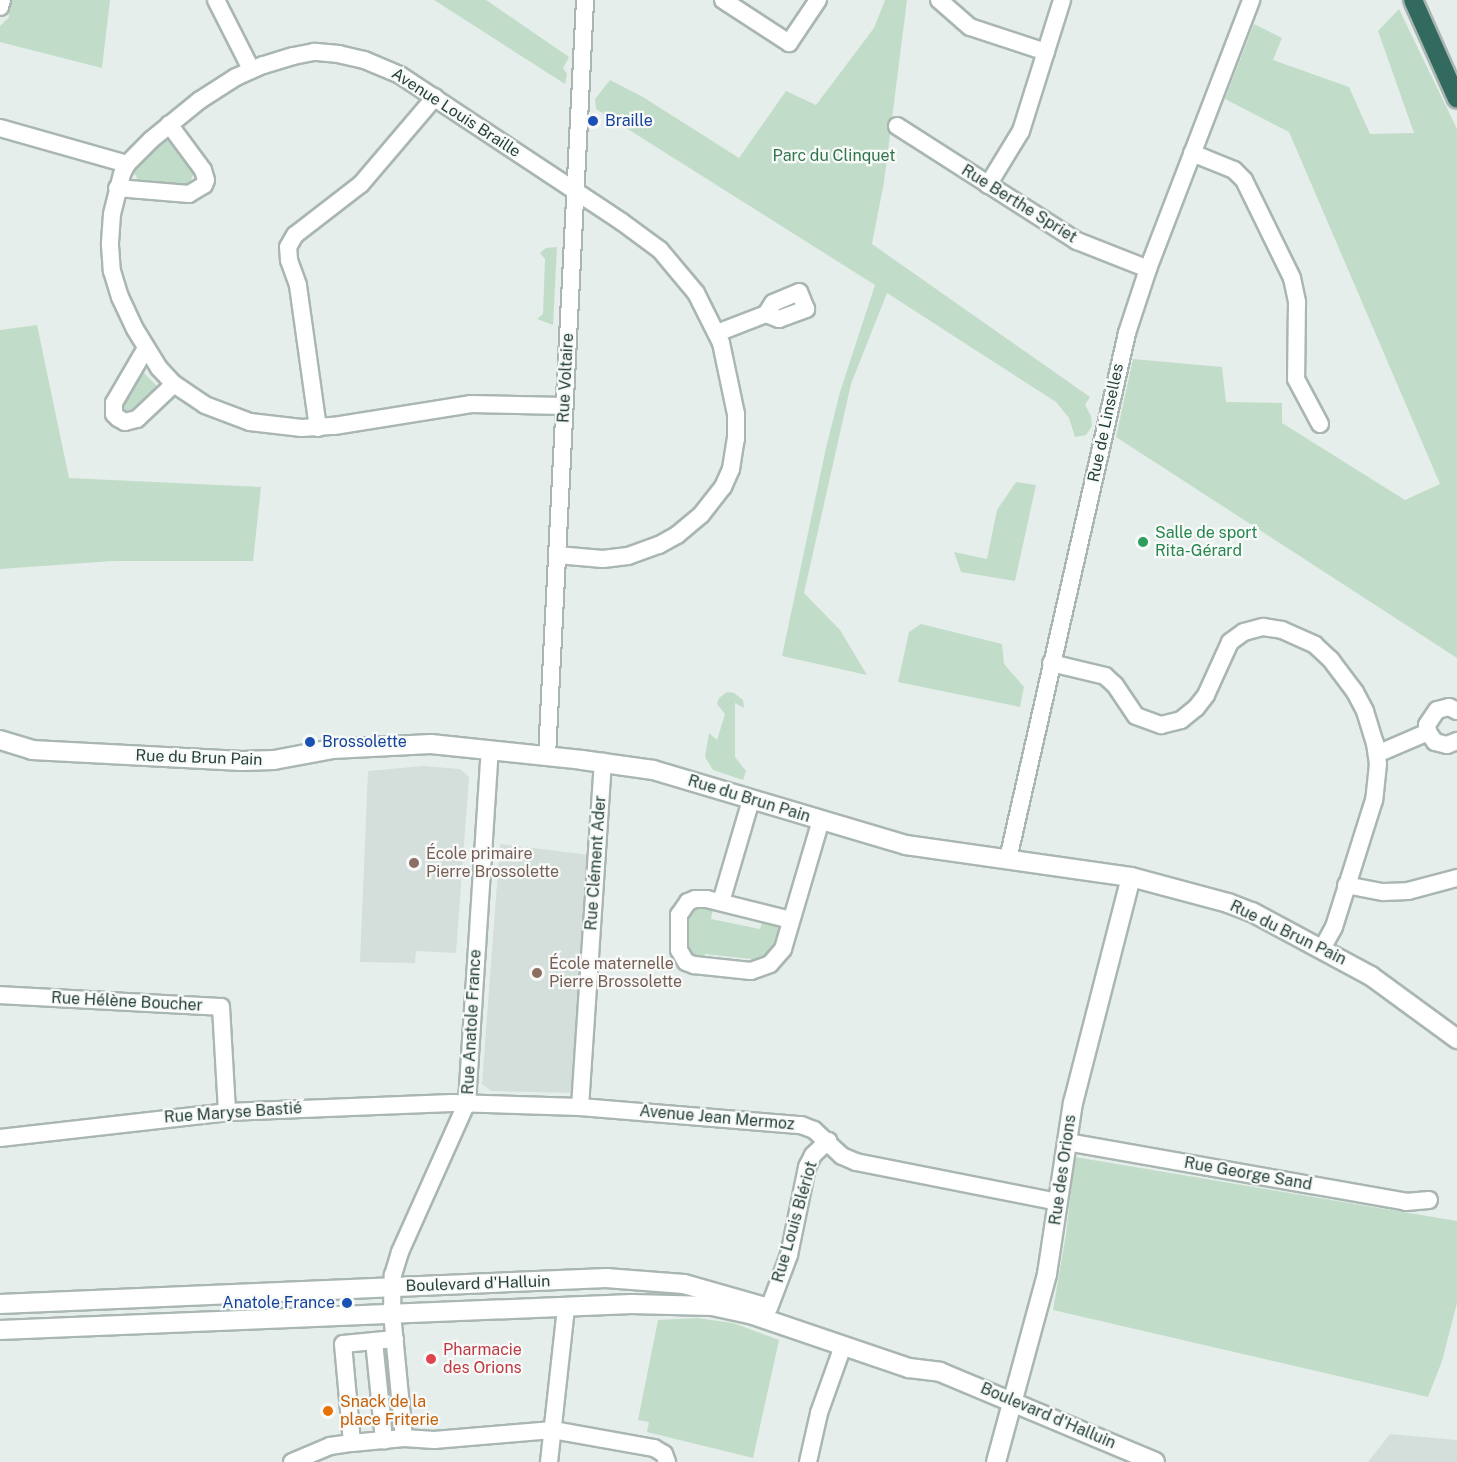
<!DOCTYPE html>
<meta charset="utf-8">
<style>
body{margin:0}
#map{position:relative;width:1457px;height:1462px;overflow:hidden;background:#e6eeeb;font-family:"Public Sans",sans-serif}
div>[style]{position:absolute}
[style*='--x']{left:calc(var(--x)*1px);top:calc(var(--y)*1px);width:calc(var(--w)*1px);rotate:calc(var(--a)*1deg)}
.built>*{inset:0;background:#d4deda}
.green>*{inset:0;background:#c1ddc9}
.roads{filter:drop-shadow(2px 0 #a9b6b2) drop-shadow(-2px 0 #a9b6b2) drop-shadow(0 2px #a9b6b2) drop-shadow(0 -2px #a9b6b2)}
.street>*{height:16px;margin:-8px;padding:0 8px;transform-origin:8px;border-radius:8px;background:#fff}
.secondary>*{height:18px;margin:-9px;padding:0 9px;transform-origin:9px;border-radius:9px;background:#fff}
.highway>*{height:18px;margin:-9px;padding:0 9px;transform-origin:9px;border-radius:9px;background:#336a5f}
.dots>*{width:16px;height:16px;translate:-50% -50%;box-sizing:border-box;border:3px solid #f7faf9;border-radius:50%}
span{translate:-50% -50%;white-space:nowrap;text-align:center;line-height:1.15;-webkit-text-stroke:4.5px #f7faf9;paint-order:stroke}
.street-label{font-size:16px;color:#264039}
.transit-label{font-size:16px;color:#164399}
.left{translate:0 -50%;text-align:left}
.right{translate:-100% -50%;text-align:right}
.park-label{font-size:16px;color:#32744c}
.leisure-label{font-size:16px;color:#27864d}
.education-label{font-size:16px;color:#785e54}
.health-label{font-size:16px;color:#be3a42}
.food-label{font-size:16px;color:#c56008}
</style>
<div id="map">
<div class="built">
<i style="clip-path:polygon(423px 766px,460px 769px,469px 777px,456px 953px,416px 951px,415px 963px,360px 962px,368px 771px)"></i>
<i style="clip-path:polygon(500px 844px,590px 855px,577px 1093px,491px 1091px,482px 1084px)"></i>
<i style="clip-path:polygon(1390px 1434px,1457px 1440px,1457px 1462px,1368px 1462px)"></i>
</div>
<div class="green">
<i style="clip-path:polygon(8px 0,110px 0,102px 68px,0 42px,0 26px,9px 17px)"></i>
<i style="clip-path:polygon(434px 0,486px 0,569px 57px,563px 68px,567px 74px,565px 84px)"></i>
<i style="clip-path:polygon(885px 0,907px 0,884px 182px,872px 244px,1090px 397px,1085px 405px,1091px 416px,1092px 426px,1086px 435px,1075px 437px,1069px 418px,1056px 402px,887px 293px,851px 384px,804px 593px,840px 630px,867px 675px,782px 656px,826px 448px,840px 392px,875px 285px,596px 109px,595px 99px,610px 80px,643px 97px,739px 158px,786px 91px,816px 105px,874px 28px)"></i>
<i style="clip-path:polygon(1399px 9px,1457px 129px,1457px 658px,1116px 437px,1133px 359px,1222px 367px,1226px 402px,1282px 403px,1282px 423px,1405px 500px,1440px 484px,1289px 132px,1225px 99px,1254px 24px,1282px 38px,1273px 60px,1349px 87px,1370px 134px,1414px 133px,1378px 31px)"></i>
<i style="clip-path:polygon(167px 138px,173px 138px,195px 171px,190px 182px,185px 185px,139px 181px,134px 173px,134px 168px,149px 152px)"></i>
<i style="clip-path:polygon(557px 247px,553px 325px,537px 319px,543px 314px,545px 259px,540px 253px,546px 248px)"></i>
<i style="clip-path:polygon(37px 325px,69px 478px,261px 487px,253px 561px,113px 561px,0 569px,0 330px)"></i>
<i style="clip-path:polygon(141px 370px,160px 389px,130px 417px,119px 410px)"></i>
<i style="clip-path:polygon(1016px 482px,1036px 485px,1015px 581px,961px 572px,954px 552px,987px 559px,997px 510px)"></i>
<i style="clip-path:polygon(921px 624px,1002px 644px,1004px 664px,1024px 687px,1020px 707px,898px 682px,909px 632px)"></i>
<i style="clip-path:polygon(727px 692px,734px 693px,743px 700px,744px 708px,735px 703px,735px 757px,746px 771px,743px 780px,713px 770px,705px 757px,709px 733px,717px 740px,725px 714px,717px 704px,719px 698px)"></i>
<i style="clip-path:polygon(697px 905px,713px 907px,711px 919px,760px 929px,763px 919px,778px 923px,781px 930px,774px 951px,756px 965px,751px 964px,751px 959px,705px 954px,704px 960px,693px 958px,685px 949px,686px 919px)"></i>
<i style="clip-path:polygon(1075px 1157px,1457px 1221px,1457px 1303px,1442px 1361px,1428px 1397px,1053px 1310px,1066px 1234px)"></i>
<i style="clip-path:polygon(697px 1318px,733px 1323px,779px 1340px,753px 1458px,647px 1432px,649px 1422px,638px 1420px,658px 1320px)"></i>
</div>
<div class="roads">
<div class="street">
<i style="--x:216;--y:0;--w:77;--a:63.1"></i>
<i style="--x:723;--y:0;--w:79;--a:33.1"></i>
<i style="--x:789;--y:43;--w:52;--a:-56"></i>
<i style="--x:939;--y:0;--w:41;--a:41.1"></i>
<i style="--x:970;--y:27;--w:80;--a:18.2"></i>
<i style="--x:0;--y:7;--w:7;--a:-74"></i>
<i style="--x:897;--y:126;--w:214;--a:32.6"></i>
<i style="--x:1077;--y:241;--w:76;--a:21.5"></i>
<i style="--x:0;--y:128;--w:132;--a:15.8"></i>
<i style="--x:1192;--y:153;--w:45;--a:22"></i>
<i style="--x:1234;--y:170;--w:14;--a:45"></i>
<i style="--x:1244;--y:180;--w:109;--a:63.9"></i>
<i style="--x:1292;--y:278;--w:25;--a:78"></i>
<i style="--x:1297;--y:302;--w:77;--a:90.7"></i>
<i style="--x:1296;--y:379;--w:51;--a:61.9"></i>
<i style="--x:988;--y:185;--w:63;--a:-58.6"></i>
<i style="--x:1021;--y:131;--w:137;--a:-72.6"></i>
<i style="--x:117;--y:188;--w:72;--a:4.8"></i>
<i style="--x:189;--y:194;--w:17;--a:-31"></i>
<i style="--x:204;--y:185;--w:5;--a:-68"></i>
<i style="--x:206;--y:180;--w:10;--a:-107"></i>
<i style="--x:203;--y:170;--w:57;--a:-126.5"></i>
<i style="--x:717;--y:333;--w:53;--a:-21.2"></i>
<i style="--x:766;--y:314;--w:14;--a:21"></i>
<i style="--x:779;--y:319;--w:29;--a:-20"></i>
<i style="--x:806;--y:309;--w:18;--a:-112"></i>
<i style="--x:799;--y:292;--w:28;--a:157"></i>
<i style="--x:773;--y:303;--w:13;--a:122"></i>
<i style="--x:146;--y:348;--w:64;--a:120.2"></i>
<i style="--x:114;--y:403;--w:11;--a:90"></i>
<i style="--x:114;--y:414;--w:6;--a:45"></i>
<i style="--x:118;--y:418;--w:8;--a:30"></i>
<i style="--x:125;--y:422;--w:12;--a:-14"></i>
<i style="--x:137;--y:419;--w:51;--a:-43.4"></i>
<i style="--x:318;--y:428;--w:144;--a:-98"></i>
<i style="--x:298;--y:285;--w:27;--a:-110"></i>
<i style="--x:289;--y:260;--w:13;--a:-94"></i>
<i style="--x:288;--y:247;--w:14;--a:-60"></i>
<i style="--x:295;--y:235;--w:83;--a:-37.7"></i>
<i style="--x:361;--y:184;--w:114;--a:-49.6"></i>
<i style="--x:557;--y:555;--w:46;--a:5"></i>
<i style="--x:603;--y:559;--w:25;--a:-7"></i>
<i style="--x:628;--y:556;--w:33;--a:-20"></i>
<i style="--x:659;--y:545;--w:21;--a:-29"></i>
<i style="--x:677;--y:535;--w:31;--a:-40"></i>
<i style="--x:701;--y:515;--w:36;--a:-52"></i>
<i style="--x:723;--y:487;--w:20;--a:-66"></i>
<i style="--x:731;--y:469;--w:30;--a:-81"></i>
<i style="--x:736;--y:439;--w:25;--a:-90"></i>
<i style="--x:736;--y:414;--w:73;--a:-101.9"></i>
<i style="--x:721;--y:343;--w:56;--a:-116.6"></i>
<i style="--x:696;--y:293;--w:56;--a:-129.9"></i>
<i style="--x:660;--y:250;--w:47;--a:-143.6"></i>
<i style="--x:622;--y:222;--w:266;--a:-146.5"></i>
<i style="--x:400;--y:75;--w:39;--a:-157"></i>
<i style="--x:364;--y:60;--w:26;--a:-167"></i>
<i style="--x:339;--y:54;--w:25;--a:-175"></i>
<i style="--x:314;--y:52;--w:21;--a:169"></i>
<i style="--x:293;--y:56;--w:31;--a:163"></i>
<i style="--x:263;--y:65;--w:30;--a:156"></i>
<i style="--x:236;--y:77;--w:43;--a:147.4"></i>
<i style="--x:200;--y:100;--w:63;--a:140.8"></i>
<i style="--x:151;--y:140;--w:34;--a:135"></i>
<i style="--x:127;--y:164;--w:11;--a:117"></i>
<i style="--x:122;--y:174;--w:41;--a:104"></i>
<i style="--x:112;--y:214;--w:31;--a:94"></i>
<i style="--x:110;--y:245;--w:26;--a:86"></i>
<i style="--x:112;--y:271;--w:27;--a:73"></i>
<i style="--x:120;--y:297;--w:35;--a:65"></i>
<i style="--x:135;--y:329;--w:46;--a:58.4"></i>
<i style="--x:159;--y:368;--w:22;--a:47"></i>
<i style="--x:174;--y:384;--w:37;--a:34"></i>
<i style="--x:205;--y:405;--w:48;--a:20.7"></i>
<i style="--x:250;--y:422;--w:52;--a:6.6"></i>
<i style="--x:302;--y:428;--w:32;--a:-4"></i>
<i style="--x:334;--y:426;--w:139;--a:-9.1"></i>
<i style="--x:471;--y:404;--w:93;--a:1.2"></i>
<i style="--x:1051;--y:663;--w:56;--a:13.5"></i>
<i style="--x:1105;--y:676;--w:13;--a:42"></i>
<i style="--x:1115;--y:685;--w:37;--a:56"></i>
<i style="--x:1136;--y:716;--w:27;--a:20"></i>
<i style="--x:1161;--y:725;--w:21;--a:-14"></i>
<i style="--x:1181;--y:720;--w:19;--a:-39"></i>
<i style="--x:1196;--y:708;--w:16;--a:-52"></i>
<i style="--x:1206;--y:695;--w:58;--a:-65.6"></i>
<i style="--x:1230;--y:642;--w:17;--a:-36"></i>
<i style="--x:1244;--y:632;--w:20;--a:-15"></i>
<i style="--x:1263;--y:627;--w:19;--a:9"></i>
<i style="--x:1282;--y:630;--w:36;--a:24"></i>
<i style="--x:1315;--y:645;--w:22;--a:43"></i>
<i style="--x:1331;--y:660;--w:40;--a:53"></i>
<i style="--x:1355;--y:692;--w:21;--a:62"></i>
<i style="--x:1365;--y:711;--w:34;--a:73"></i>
<i style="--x:1375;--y:743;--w:21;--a:82"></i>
<i style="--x:1378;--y:764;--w:36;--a:96"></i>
<i style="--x:1374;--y:800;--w:133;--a:107.5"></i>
<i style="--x:1334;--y:927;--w:25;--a:119"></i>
<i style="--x:1457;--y:711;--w:9;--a:-153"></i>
<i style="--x:1449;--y:707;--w:12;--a:166"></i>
<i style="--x:1437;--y:710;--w:18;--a:124"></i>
<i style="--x:1427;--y:725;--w:7;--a:82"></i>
<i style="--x:1428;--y:732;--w:12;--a:55"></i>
<i style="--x:1435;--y:742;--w:12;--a:14"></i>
<i style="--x:1447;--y:745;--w:11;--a:-22"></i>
<i style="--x:1377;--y:754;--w:56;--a:-23.3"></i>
<i style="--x:547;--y:756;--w:757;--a:-87.12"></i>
<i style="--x:1008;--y:859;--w:539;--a:-77.25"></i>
<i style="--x:1127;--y:333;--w:67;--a:-71.8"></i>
<i style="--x:1148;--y:269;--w:288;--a:-69"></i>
<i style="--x:1346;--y:885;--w:38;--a:11"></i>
<i style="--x:1383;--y:892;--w:25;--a:-2"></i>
<i style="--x:1408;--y:891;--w:51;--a:-14.9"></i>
<i style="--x:721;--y:902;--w:106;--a:-73.6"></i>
<i style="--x:791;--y:920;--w:87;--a:-166"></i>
<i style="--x:707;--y:899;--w:12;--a:180"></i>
<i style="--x:695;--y:899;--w:8;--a:157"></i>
<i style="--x:688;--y:902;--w:16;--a:125"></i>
<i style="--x:679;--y:915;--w:35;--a:90"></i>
<i style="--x:679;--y:950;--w:14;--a:60"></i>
<i style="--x:686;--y:962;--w:9;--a:21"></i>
<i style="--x:694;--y:965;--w:57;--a:6"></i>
<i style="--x:751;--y:971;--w:20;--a:-20"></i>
<i style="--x:770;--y:964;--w:20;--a:-49"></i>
<i style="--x:783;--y:949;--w:134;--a:-73.6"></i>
<i style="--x:0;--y:995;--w:221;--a:3.1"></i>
<i style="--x:221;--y:1007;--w:105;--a:86.7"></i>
<i style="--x:580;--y:1107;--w:346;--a:-86.2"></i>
<i style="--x:0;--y:1138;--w:228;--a:-6.5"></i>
<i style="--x:227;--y:1112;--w:225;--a:-2.3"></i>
<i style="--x:452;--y:1103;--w:128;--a:1.8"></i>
<i style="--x:580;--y:1107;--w:222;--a:4.7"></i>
<i style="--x:801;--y:1125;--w:14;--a:21"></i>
<i style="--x:814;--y:1130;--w:38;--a:43"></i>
<i style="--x:842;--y:1156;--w:15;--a:23"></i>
<i style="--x:856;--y:1162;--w:206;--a:11.2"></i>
<i style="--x:1067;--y:1142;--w:344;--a:10"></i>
<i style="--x:1406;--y:1202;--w:23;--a:-5"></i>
<i style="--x:769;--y:1308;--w:57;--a:-69.3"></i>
<i style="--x:789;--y:1255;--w:90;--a:-78.4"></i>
<i style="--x:807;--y:1167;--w:13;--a:-63"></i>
<i style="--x:813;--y:1155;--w:21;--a:-43"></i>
<i style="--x:395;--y:1339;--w:52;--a:174.5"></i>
<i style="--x:343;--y:1344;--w:99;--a:84.8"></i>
<i style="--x:352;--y:1443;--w:52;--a:-5.5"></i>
<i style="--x:404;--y:1438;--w:125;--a:-95.5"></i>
<i style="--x:392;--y:1314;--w:39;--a:-89"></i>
<i style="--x:393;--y:1275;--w:24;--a:-73"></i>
<i style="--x:400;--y:1252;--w:164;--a:-65.9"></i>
<i style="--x:467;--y:1102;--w:353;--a:-86.3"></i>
<i style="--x:374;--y:1341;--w:100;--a:84.2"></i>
<i style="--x:404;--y:1438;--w:30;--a:4"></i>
<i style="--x:434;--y:1440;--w:119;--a:-4.8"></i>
<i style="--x:553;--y:1430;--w:103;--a:10.1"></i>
<i style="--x:654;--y:1448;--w:12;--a:31"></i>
<i style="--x:664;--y:1454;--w:9;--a:69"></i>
<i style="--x:292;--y:1462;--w:41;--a:-22.8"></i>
<i style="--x:330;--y:1446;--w:22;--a:-8"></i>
<i style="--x:549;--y:1462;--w:156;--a:-83.7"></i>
<i style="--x:808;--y:1462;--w:50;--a:-77.3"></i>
<i style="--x:819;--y:1413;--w:71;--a:-70.3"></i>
</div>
<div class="secondary">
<i style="--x:0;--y:740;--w:34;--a:17"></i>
<i style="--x:32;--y:750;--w:210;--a:3"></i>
<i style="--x:242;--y:761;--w:32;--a:-2"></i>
<i style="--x:274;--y:760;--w:59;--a:-10.7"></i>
<i style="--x:332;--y:749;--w:99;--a:-2.9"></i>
<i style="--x:431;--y:744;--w:152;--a:6"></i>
<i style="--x:582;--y:760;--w:72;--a:8"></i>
<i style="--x:653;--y:770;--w:264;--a:16.5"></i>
<i style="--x:906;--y:845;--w:227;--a:8.1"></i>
<i style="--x:1131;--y:877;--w:100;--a:15"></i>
<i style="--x:1228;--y:903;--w:26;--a:21"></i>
<i style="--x:1252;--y:912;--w:135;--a:28.3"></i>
<i style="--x:1371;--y:976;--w:107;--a:36.2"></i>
<i style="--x:0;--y:1304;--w:607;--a:-2.46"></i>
<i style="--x:606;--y:1278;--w:78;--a:4.4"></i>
<i style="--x:684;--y:1284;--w:84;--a:15.9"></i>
<i style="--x:0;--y:1330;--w:632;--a:-2.36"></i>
<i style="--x:631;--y:1304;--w:81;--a:1.4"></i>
<i style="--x:712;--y:1306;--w:39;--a:12"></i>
<i style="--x:750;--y:1314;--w:168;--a:18.8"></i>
<i style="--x:909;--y:1368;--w:31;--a:7"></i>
<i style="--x:940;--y:1372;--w:233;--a:22.7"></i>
<i style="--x:996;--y:1462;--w:195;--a:-74.8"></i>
<i style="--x:1047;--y:1274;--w:173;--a:-81.4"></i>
<i style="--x:1073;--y:1103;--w:233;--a:-75.6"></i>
</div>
<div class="highway">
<i style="--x:1413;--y:0;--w:108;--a:66"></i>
</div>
</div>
<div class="dots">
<i style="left:593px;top:121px;background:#1a4fb4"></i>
<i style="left:1143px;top:542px;background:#2e9e5b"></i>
<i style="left:310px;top:742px;background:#1a4fb4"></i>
<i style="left:414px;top:863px;background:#8d6e63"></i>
<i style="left:537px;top:973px;background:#8d6e63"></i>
<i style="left:347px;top:1303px;background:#1a4fb4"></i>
<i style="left:431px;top:1359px;background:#e0444e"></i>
<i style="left:328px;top:1411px;background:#e8710a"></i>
</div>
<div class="street-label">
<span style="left:456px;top:113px;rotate:33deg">Avenue Louis Braille</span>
<span style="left:1019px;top:204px;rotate:32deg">Rue Berthe Spriet</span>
<span style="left:566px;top:378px;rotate:-87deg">Rue Voltaire</span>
<span style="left:1106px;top:423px;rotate:-78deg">Rue de Linselles</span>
<span style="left:199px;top:758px;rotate:2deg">Rue du Brun Pain</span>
<span style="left:749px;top:799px;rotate:17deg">Rue du Brun Pain</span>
<span style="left:596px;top:863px;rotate:-86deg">Rue Clément Ader</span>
<span style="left:1288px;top:933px;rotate:26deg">Rue du Brun Pain</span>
<span style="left:127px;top:1002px;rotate:3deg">Rue Hélène Boucher</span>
<span style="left:472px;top:1022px;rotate:-87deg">Rue Anatole France</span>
<span style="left:233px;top:1113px;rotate:-4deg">Rue Maryse Bastié</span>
<span style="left:717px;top:1118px;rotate:5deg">Avenue Jean Mermoz</span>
<span style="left:1063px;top:1170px;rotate:-82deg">Rue des Orions</span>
<span style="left:1248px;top:1174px;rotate:10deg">Rue George Sand</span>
<span style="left:795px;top:1222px;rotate:-74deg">Rue Louis Blériot</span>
<span style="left:478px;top:1284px;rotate:-2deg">Boulevard d'Halluin</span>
<span style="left:1048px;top:1416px;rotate:23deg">Boulevard d'Halluin</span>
</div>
<div class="transit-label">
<span class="left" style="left:605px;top:121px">Braille</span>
<span class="left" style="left:322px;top:742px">Brossolette</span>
<span class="right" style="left:335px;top:1303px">Anatole France</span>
</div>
<div class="park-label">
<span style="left:834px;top:156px">Parc du Clinquet</span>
</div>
<div class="leisure-label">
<span class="left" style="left:1155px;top:542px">Salle de sport<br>Rita-Gérard</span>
</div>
<div class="education-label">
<span class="left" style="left:426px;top:863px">École primaire<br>Pierre Brossolette</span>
<span class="left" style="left:549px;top:973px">École maternelle<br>Pierre Brossolette</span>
</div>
<div class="health-label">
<span class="left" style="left:443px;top:1359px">Pharmacie<br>des Orions</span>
</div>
<div class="food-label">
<span class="left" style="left:340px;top:1411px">Snack de la<br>place Friterie</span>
</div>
</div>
